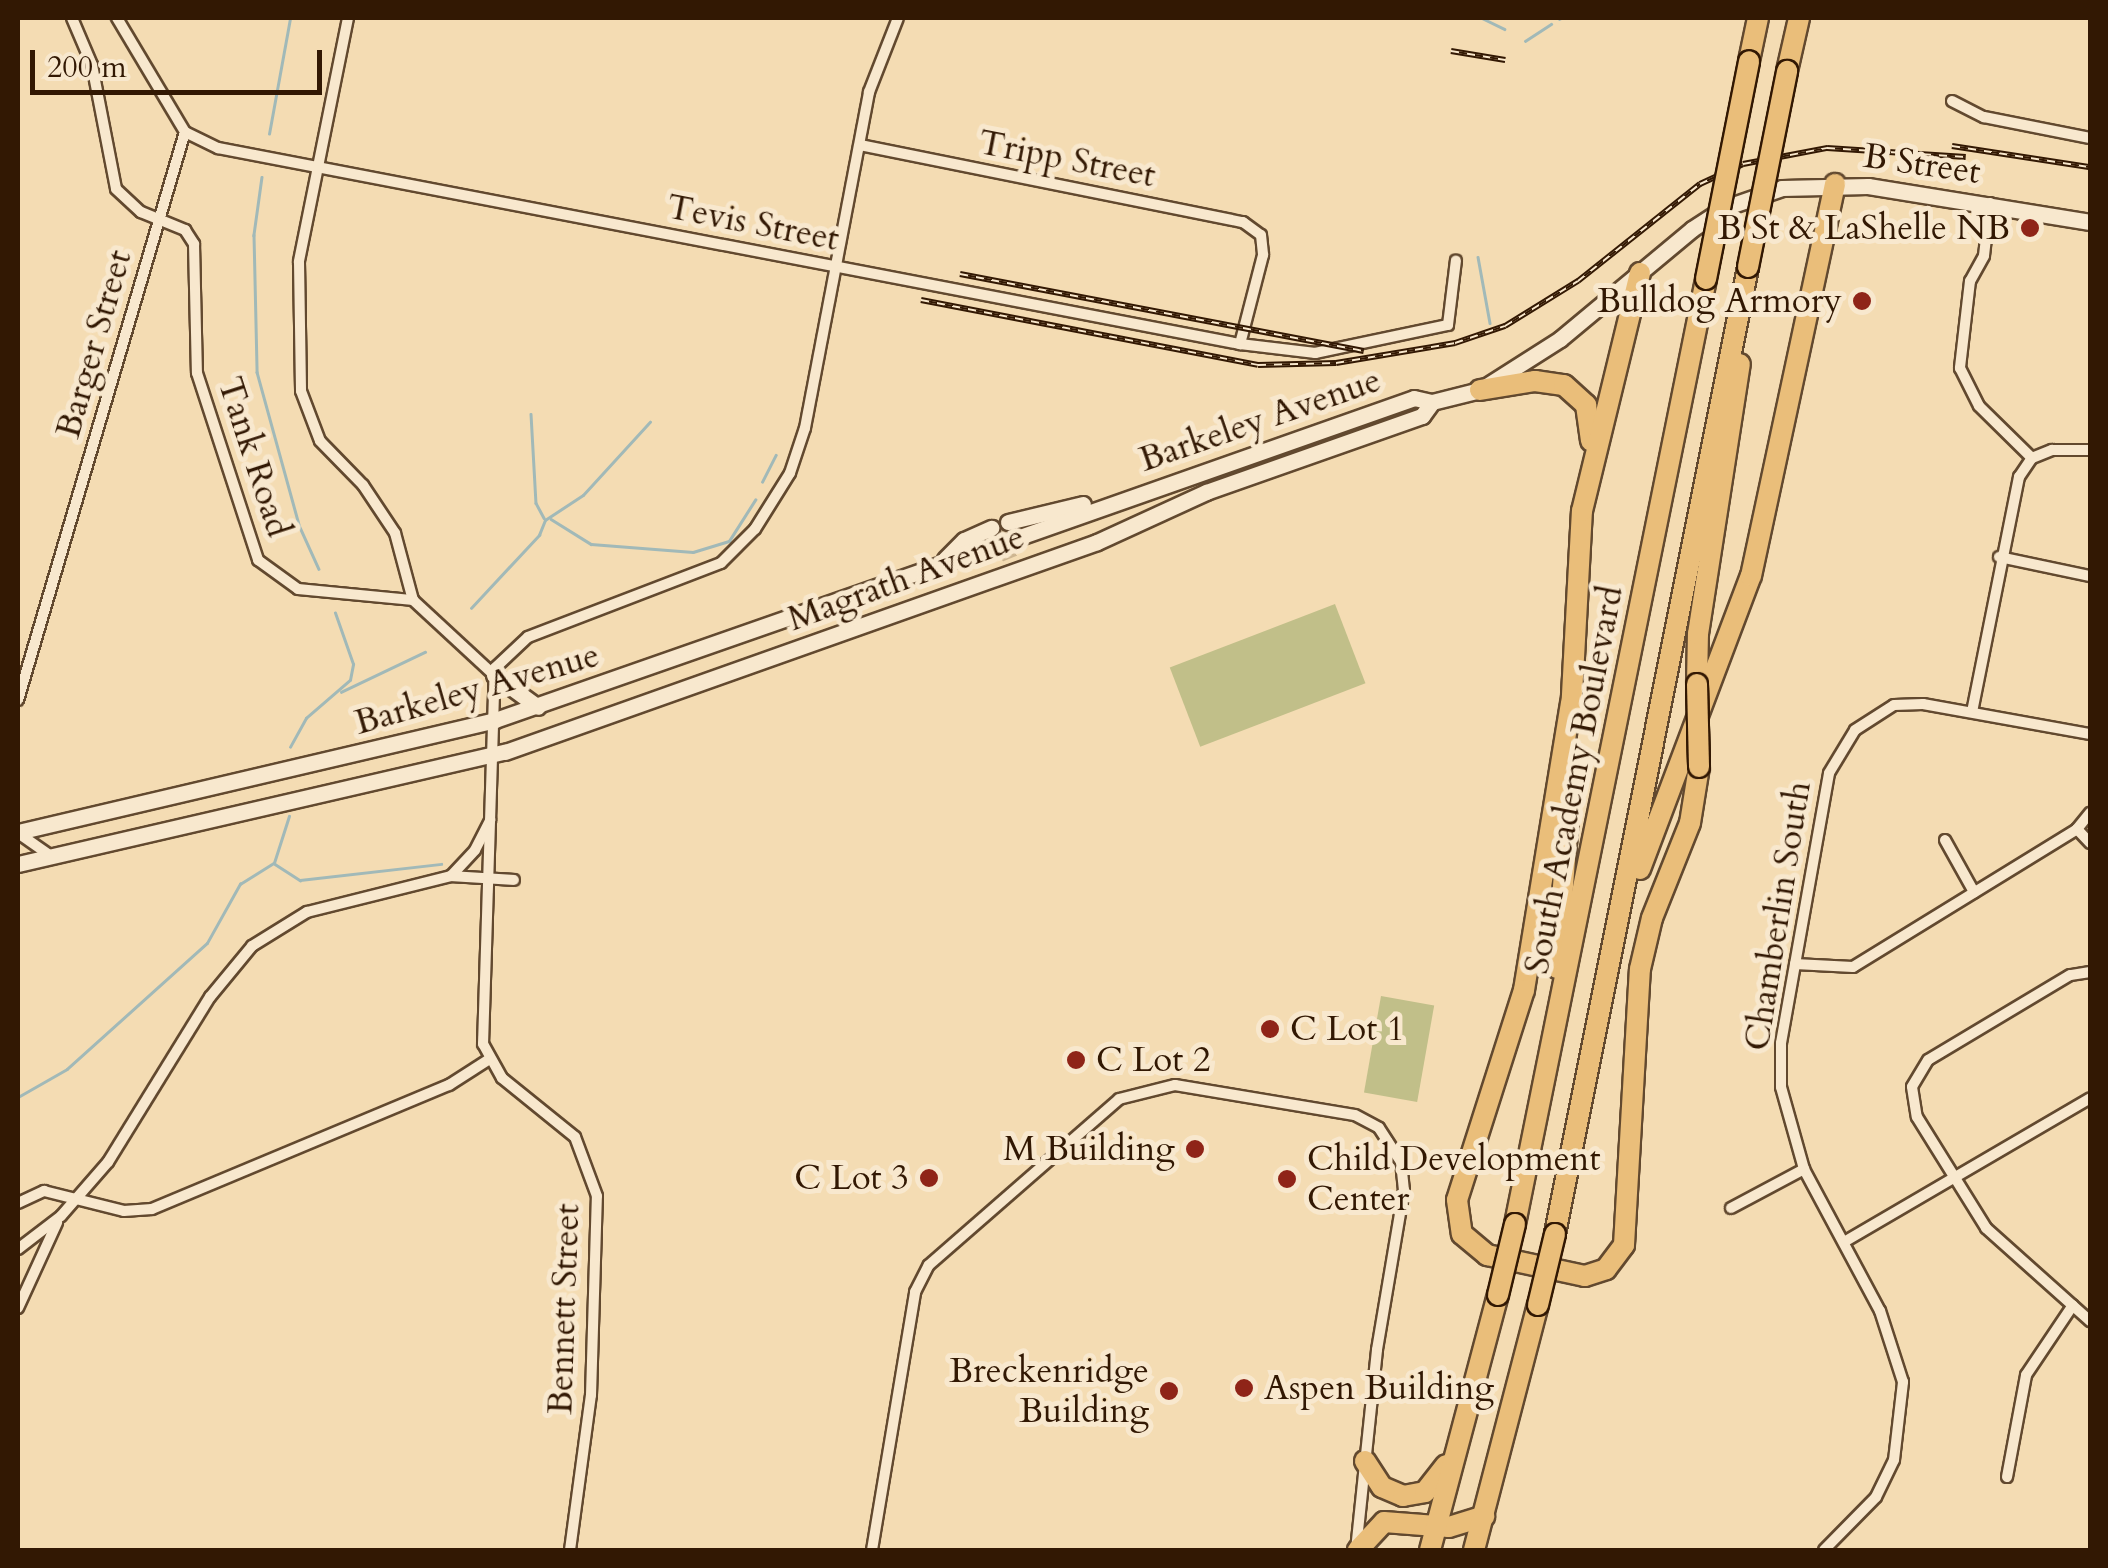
<!DOCTYPE html>
<style>
body{margin:0}
#map{position:relative;width:2108px;height:1568px;overflow:hidden;background:#f4dcb3;font-family:Cardo,serif}
div>[style]{position:absolute}
[style*='--x']{left:calc(var(--x)*1px);top:calc(var(--y)*1px);width:calc(var(--w)*1px);rotate:calc(var(--a)*1deg)}
.green>*{inset:0;background:#c1bf89;transform-origin:0 0}
.stream>*{height:2.5px;margin:-1.25px;padding:0 1.25px;transform-origin:1.25px;border-radius:1.25px;background:#a1b9b8}
.secondary-tunnel>*{height:15px;margin-top:-7.5px;transform-origin:0;background:repeating-linear-gradient(90deg,#cdb590 0 15px,transparent 0 23px)}
.roads{filter:drop-shadow(2px 0 #62492f) drop-shadow(-2px 0 #62492f) drop-shadow(0 2px #62492f) drop-shadow(0 -2px #62492f)}
.street>*{height:10px;margin:-5px;padding:0 5px;transform-origin:5px;border-radius:5px;background:#f8e8ce}
.secondary>*{height:15px;margin:-7.5px;padding:0 7.5px;transform-origin:7.5px;border-radius:7.5px;background:#f8e8ce}
.highway>*{height:20px;margin:-10px;padding:0 10px;transform-origin:10px;border-radius:10px;background:#eabe7a}
.rail>*{height:6px;margin-top:-3px;transform-origin:0;background:repeating-linear-gradient(90deg,#f8e8ce 0 8px,#321803 0 16px);box-sizing:border-box;border-block:2px solid #321803}
.bridges{filter:drop-shadow(2px 0 #321803) drop-shadow(-2px 0 #321803) drop-shadow(0 2px #321803) drop-shadow(0 -2px #321803)}
.highway-bridge>*{height:20px;margin:-10px;padding:0 10px;transform-origin:10px;border-radius:10px;background:#eabe7a}
.dots>*{width:28px;height:28px;translate:-50% -50%;box-sizing:border-box;border:5px solid #f8e8ce;border-radius:50%}
span{translate:-50% -50%;white-space:nowrap;text-align:center;line-height:1.15;-webkit-text-stroke:10px #f8e8ce;paint-order:stroke}
.street-label{font-size:35px;color:#321803}
.poi-label{font-size:35px;color:#321803}
.right{translate:-100% -50%;text-align:right}
.left{translate:0 -50%;text-align:left}
.frame{position:absolute;inset:0;border:20px solid #321803;pointer-events:none}
.scale{position:absolute;left:30px;top:50px;width:292px;height:45px;box-sizing:border-box;border:5px solid #321803;border-top:0;padding-left:12px;font-size:30px;line-height:35px;white-space:nowrap;color:#321803;-webkit-text-stroke:8px #f8e8ce;paint-order:stroke}
</style>
<div id="map">
<div class="green">
<i style="left:1335px;top:604px;width:85px;height:177px;rotate:69deg"></i>
<i style="left:1381px;top:996px;width:54px;height:98px;rotate:10deg"></i>
</div>
<div class="stream">
<i style="--x:1482;--y:18;--w:25;--a:26"></i>
<i style="--x:1559;--y:19;--w:2;--a:-27"></i>
<i style="--x:1525;--y:41;--w:31;--a:-33"></i>
<i style="--x:269;--y:134;--w:118;--a:-79.7"></i>
<i style="--x:262;--y:177;--w:59;--a:97.9"></i>
<i style="--x:254;--y:235;--w:137;--a:88.7"></i>
<i style="--x:257;--y:372;--w:159;--a:74.6"></i>
<i style="--x:299;--y:525;--w:48;--a:65.6"></i>
<i style="--x:1478;--y:257;--w:67;--a:79.7"></i>
<i style="--x:531;--y:414;--w:89;--a:86.8"></i>
<i style="--x:536;--y:503;--w:17;--a:62"></i>
<i style="--x:762;--y:482;--w:30;--a:-63"></i>
<i style="--x:551;--y:519;--w:47;--a:32"></i>
<i style="--x:591;--y:544;--w:102;--a:4.5"></i>
<i style="--x:693;--y:552;--w:38;--a:-17"></i>
<i style="--x:729;--y:541;--w:49;--a:-57.6"></i>
<i style="--x:471;--y:608;--w:100;--a:-47"></i>
<i style="--x:539;--y:535;--w:16;--a:-68"></i>
<i style="--x:545;--y:520;--w:45;--a:-33.3"></i>
<i style="--x:583;--y:495;--w:99;--a:-47.5"></i>
<i style="--x:341;--y:692;--w:93;--a:-25.5"></i>
<i style="--x:290;--y:747;--w:33;--a:-61"></i>
<i style="--x:306;--y:718;--w:58;--a:-40.8"></i>
<i style="--x:350;--y:680;--w:16;--a:-79"></i>
<i style="--x:353;--y:664;--w:54;--a:-109.4"></i>
<i style="--x:275;--y:864;--w:30;--a:33"></i>
<i style="--x:300;--y:880;--w:142;--a:-6.5"></i>
<i style="--x:18;--y:1097;--w:56;--a:-29.7"></i>
<i style="--x:67;--y:1069;--w:188;--a:-42"></i>
<i style="--x:207;--y:943;--w:68;--a:-60.8"></i>
<i style="--x:240;--y:884;--w:40;--a:-32"></i>
<i style="--x:274;--y:863;--w:49;--a:-72.3"></i>
</div>
<div class="secondary-tunnel">
<i style="--x:993;--y:536;--w:19;--a:-18"></i>
<i style="--x:1000;--y:554;--w:18;--a:-22"></i>
</div>
<div class="roads">
<div class="street">
<i style="--x:72;--y:18;--w:51;--a:66.9"></i>
<i style="--x:92;--y:65;--w:126;--a:79"></i>
<i style="--x:116;--y:189;--w:34;--a:43"></i>
<i style="--x:141;--y:212;--w:48;--a:22.2"></i>
<i style="--x:185;--y:230;--w:17;--a:57"></i>
<i style="--x:194;--y:244;--w:129;--a:88.7"></i>
<i style="--x:197;--y:373;--w:197;--a:71.9"></i>
<i style="--x:258;--y:560;--w:49;--a:35.9"></i>
<i style="--x:298;--y:589;--w:116;--a:5.5"></i>
<i style="--x:413;--y:600;--w:110;--a:42.8"></i>
<i style="--x:348;--y:18;--w:249;--a:101.4"></i>
<i style="--x:299;--y:262;--w:129;--a:89.1"></i>
<i style="--x:301;--y:391;--w:53;--a:69.2"></i>
<i style="--x:320;--y:441;--w:62;--a:45.7"></i>
<i style="--x:363;--y:485;--w:58;--a:56.3"></i>
<i style="--x:395;--y:533;--w:69;--a:75"></i>
<i style="--x:1952;--y:101;--w:36;--a:27"></i>
<i style="--x:1984;--y:117;--w:108;--a:11.2"></i>
<i style="--x:185;--y:132;--w:37;--a:26"></i>
<i style="--x:218;--y:148;--w:1041;--a:10.86"></i>
<i style="--x:1240;--y:344;--w:76;--a:6.8"></i>
<i style="--x:1315;--y:353;--w:136;--a:-11.9"></i>
<i style="--x:1448;--y:325;--w:65;--a:-83"></i>
<i style="--x:860;--y:145;--w:391;--a:11.4"></i>
<i style="--x:1243;--y:222;--w:22;--a:36"></i>
<i style="--x:1261;--y:235;--w:20;--a:84"></i>
<i style="--x:1263;--y:255;--w:92;--a:104.5"></i>
<i style="--x:1990;--y:203;--w:53;--a:96.5"></i>
<i style="--x:1984;--y:256;--w:29;--a:119"></i>
<i style="--x:1970;--y:281;--w:88;--a:96.6"></i>
<i style="--x:1960;--y:368;--w:42;--a:63.4"></i>
<i style="--x:1979;--y:406;--w:74;--a:44.5"></i>
<i style="--x:1999;--y:557;--w:93;--a:11.8"></i>
<i style="--x:18;--y:700;--w:592;--a:-73.62"></i>
<i style="--x:185;--y:132;--w:133;--a:-120.8"></i>
<i style="--x:1972;--y:712;--w:240;--a:-78.7"></i>
<i style="--x:2019;--y:477;--w:23;--a:-56"></i>
<i style="--x:2032;--y:458;--w:22;--a:-22"></i>
<i style="--x:2052;--y:450;--w:38;--a:0"></i>
<i style="--x:2077;--y:829;--w:19;--a:47"></i>
<i style="--x:18;--y:833;--w:38;--a:35"></i>
<i style="--x:1945;--y:840;--w:60;--a:60.9"></i>
<i style="--x:451;--y:876;--w:63;--a:3.6"></i>
<i style="--x:1795;--y:964;--w:58;--a:3"></i>
<i style="--x:1853;--y:967;--w:263;--a:-31.6"></i>
<i style="--x:2077;--y:829;--w:21;--a:-51"></i>
<i style="--x:2090;--y:972;--w:20;--a:171"></i>
<i style="--x:2070;--y:975;--w:165;--a:149.1"></i>
<i style="--x:1928;--y:1060;--w:31;--a:121"></i>
<i style="--x:1912;--y:1087;--w:30;--a:81"></i>
<i style="--x:1917;--y:1117;--w:131;--a:58.1"></i>
<i style="--x:1986;--y:1228;--w:140;--a:41.8"></i>
<i style="--x:18;--y:1203;--w:29;--a:-25"></i>
<i style="--x:44;--y:1191;--w:82;--a:14"></i>
<i style="--x:124;--y:1211;--w:28;--a:-4"></i>
<i style="--x:152;--y:1209;--w:322;--a:-22.7"></i>
<i style="--x:449;--y:1085;--w:46;--a:-32.7"></i>
<i style="--x:1731;--y:1208;--w:83;--a:-28.1"></i>
<i style="--x:1844;--y:1242;--w:285;--a:-30.3"></i>
<i style="--x:18;--y:1249;--w:54;--a:-37.5"></i>
<i style="--x:61;--y:1216;--w:72;--a:-49"></i>
<i style="--x:108;--y:1162;--w:194;--a:-58.3"></i>
<i style="--x:210;--y:997;--w:66;--a:-50.5"></i>
<i style="--x:252;--y:946;--w:65;--a:-31.7"></i>
<i style="--x:307;--y:912;--w:148;--a:-14"></i>
<i style="--x:451;--y:876;--w:35;--a:-47"></i>
<i style="--x:475;--y:850;--w:34;--a:-63"></i>
<i style="--x:18;--y:1308;--w:94;--a:-65.4"></i>
<i style="--x:2007;--y:1477;--w:104;--a:-79.4"></i>
<i style="--x:2026;--y:1375;--w:84;--a:-56.1"></i>
<i style="--x:570;--y:1550;--w:156;--a:-82.3"></i>
<i style="--x:591;--y:1395;--w:199;--a:-88.3"></i>
<i style="--x:597;--y:1196;--w:63;--a:-110.4"></i>
<i style="--x:575;--y:1137;--w:94;--a:-141.1"></i>
<i style="--x:502;--y:1078;--w:39;--a:-119"></i>
<i style="--x:483;--y:1044;--w:376;--a:-88.2"></i>
<i style="--x:495;--y:668;--w:45;--a:-43.2"></i>
<i style="--x:528;--y:637;--w:207;--a:-21"></i>
<i style="--x:721;--y:563;--w:48;--a:-45"></i>
<i style="--x:755;--y:529;--w:66;--a:-58"></i>
<i style="--x:790;--y:473;--w:47;--a:-71.6"></i>
<i style="--x:805;--y:428;--w:342;--a:-79.2"></i>
<i style="--x:869;--y:92;--w:79;--a:-68.6"></i>
<i style="--x:872;--y:1550;--w:262;--a:-80.5"></i>
<i style="--x:915;--y:1292;--w:30;--a:-63"></i>
<i style="--x:929;--y:1265;--w:252;--a:-41.1"></i>
<i style="--x:1119;--y:1099;--w:58;--a:-14"></i>
<i style="--x:1175;--y:1085;--w:182;--a:9.5"></i>
<i style="--x:1355;--y:1115;--w:27;--a:28"></i>
<i style="--x:1379;--y:1128;--w:40;--a:57.1"></i>
<i style="--x:1401;--y:1162;--w:28;--a:84"></i>
<i style="--x:1404;--y:1190;--w:162;--a:99.6"></i>
<i style="--x:1377;--y:1350;--w:201;--a:96"></i>
<i style="--x:1824;--y:1550;--w:74;--a:-45.5"></i>
<i style="--x:1876;--y:1497;--w:41;--a:-64.1"></i>
<i style="--x:1894;--y:1460;--w:79;--a:-83.4"></i>
<i style="--x:1903;--y:1382;--w:75;--a:-107.9"></i>
<i style="--x:1880;--y:1311;--w:161;--a:-118.2"></i>
<i style="--x:1804;--y:1169;--w:85;--a:-105.7"></i>
<i style="--x:1781;--y:1087;--w:44;--a:-90"></i>
<i style="--x:1781;--y:1043;--w:274;--a:-79.9"></i>
<i style="--x:1829;--y:773;--w:50;--a:-58.8"></i>
<i style="--x:1855;--y:730;--w:46;--a:-32.7"></i>
<i style="--x:1894;--y:705;--w:29;--a:-2"></i>
<i style="--x:1923;--y:704;--w:170;--a:10.2"></i>
</div>
<div class="secondary">
<i style="--x:1008;--y:522;--w:77;--a:-13.5"></i>
<i style="--x:1014;--y:539;--w:424;--a:-19.4"></i>
<i style="--x:1414;--y:398;--w:18;--a:13"></i>
<i style="--x:945;--y:559;--w:27;--a:-45"></i>
<i style="--x:964;--y:540;--w:30;--a:-24"></i>
<i style="--x:494;--y:675;--w:54;--a:36"></i>
<i style="--x:18;--y:832;--w:490;--a:-13.2"></i>
<i style="--x:495;--y:720;--w:531;--a:-19.25"></i>
<i style="--x:18;--y:864;--w:500;--a:-13"></i>
<i style="--x:505;--y:752;--w:628;--a:-19.53"></i>
<i style="--x:1097;--y:542;--w:120;--a:-24.6"></i>
<i style="--x:1206;--y:492;--w:229;--a:-19.4"></i>
<i style="--x:1422;--y:416;--w:17;--a:-54"></i>
<i style="--x:1432;--y:402;--w:49;--a:-14"></i>
<i style="--x:1480;--y:390;--w:95;--a:-32.5"></i>
<i style="--x:1560;--y:339;--w:172;--a:-39.8"></i>
<i style="--x:1692;--y:229;--w:38;--a:-33"></i>
<i style="--x:1724;--y:208;--w:61;--a:-19"></i>
<i style="--x:1782;--y:188;--w:86;--a:-1.3"></i>
<i style="--x:1868;--y:186;--w:225;--a:9.2"></i>
</div>
<div class="highway">
<i style="--x:1749;--y:61;--w:44;--a:-78.2"></i>
<i style="--x:1787;--y:71;--w:54;--a:-77.2"></i>
<i style="--x:1480;--y:390;--w:56;--a:-9.3"></i>
<i style="--x:1535;--y:381;--w:29;--a:8"></i>
<i style="--x:1564;--y:385;--w:30;--a:42"></i>
<i style="--x:1586;--y:405;--w:36;--a:82"></i>
<i style="--x:1697;--y:684;--w:50;--a:-88.9"></i>
<i style="--x:1698;--y:634;--w:273;--a:-81.2"></i>
<i style="--x:1571;--y:703;--w:291;--a:99.3"></i>
<i style="--x:1524;--y:990;--w:220;--a:107.7"></i>
<i style="--x:1457;--y:1200;--w:34;--a:82"></i>
<i style="--x:1462;--y:1234;--w:33;--a:40"></i>
<i style="--x:1487;--y:1255;--w:100;--a:12.1"></i>
<i style="--x:1585;--y:1276;--w:22;--a:-18"></i>
<i style="--x:1606;--y:1269;--w:30;--a:-53"></i>
<i style="--x:1624;--y:1245;--w:276;--a:-86.7"></i>
<i style="--x:1640;--y:969;--w:52;--a:-76.8"></i>
<i style="--x:1652;--y:918;--w:102;--a:-68.2"></i>
<i style="--x:1690;--y:823;--w:57;--a:-80.9"></i>
<i style="--x:1571;--y:713;--w:202;--a:-86.9"></i>
<i style="--x:1582;--y:511;--w:245;--a:-76.3"></i>
<i style="--x:1640;--y:869;--w:313;--a:-69.3"></i>
<i style="--x:1751;--y:576;--w:401;--a:-77.9"></i>
<i style="--x:1557;--y:968;--w:192;--a:-85.8"></i>
<i style="--x:1515;--y:1224;--w:964;--a:-78.57"></i>
<i style="--x:1555;--y:1234;--w:986;--a:-78.71"></i>
<i style="--x:1365;--y:1461;--w:31;--a:57"></i>
<i style="--x:1382;--y:1487;--w:23;--a:23"></i>
<i style="--x:1403;--y:1496;--w:22;--a:-10"></i>
<i style="--x:1425;--y:1492;--w:34;--a:-52"></i>
<i style="--x:1358;--y:1550;--w:38;--a:-47"></i>
<i style="--x:1384;--y:1522;--w:65;--a:4.4"></i>
<i style="--x:1449;--y:1527;--w:37;--a:-17"></i>
<i style="--x:1430;--y:1550;--w:264;--a:-75.1"></i>
<i style="--x:1474;--y:1550;--w:253;--a:-75.4"></i>
</div>
</div>
<div class="rail">
<i style="--x:1451;--y:51;--w:55;--a:9.5"></i>
<i style="--x:1952;--y:146;--w:140;--a:8.7"></i>
<i style="--x:960;--y:274;--w:411;--a:10.8"></i>
<i style="--x:921;--y:300;--w:343;--a:10.9"></i>
<i style="--x:1258;--y:365;--w:78;--a:-1.5"></i>
<i style="--x:1336;--y:363;--w:121;--a:-9.5"></i>
<i style="--x:1455;--y:343;--w:53;--a:-18.8"></i>
<i style="--x:1505;--y:326;--w:86;--a:-31.7"></i>
<i style="--x:1578;--y:281;--w:156;--a:-38.5"></i>
<i style="--x:1700;--y:184;--w:47;--a:-24.9"></i>
<i style="--x:1743;--y:164;--w:86;--a:-10.8"></i>
<i style="--x:1827;--y:148;--w:139;--a:3.7"></i>
</div>
<div class="bridges">
<div class="highway-bridge">
<i style="--x:1748;--y:267;--w:200;--a:-78.7"></i>
<i style="--x:1706;--y:279;--w:222;--a:-78.8"></i>
<i style="--x:1697;--y:684;--w:83;--a:88.6"></i>
<i style="--x:1498;--y:1295;--w:73;--a:-76.5"></i>
<i style="--x:1538;--y:1305;--w:73;--a:-76.5"></i>
</div>
</div>
<div class="dots">
<i style="left:2030px;top:228px;background:#8f2418"></i>
<i style="left:1862px;top:301px;background:#8f2418"></i>
<i style="left:1270px;top:1029px;background:#8f2418"></i>
<i style="left:1076px;top:1060px;background:#8f2418"></i>
<i style="left:1195px;top:1149px;background:#8f2418"></i>
<i style="left:929px;top:1178px;background:#8f2418"></i>
<i style="left:1287px;top:1179px;background:#8f2418"></i>
<i style="left:1244px;top:1388px;background:#8f2418"></i>
<i style="left:1169px;top:1391px;background:#8f2418"></i>
</div>
<div class="street-label">
<span style="left:1067px;top:159px;rotate:11deg">Tripp Street</span>
<span style="left:1922px;top:164px;rotate:8deg">B Street</span>
<span style="left:753px;top:223px;rotate:11deg">Tevis Street</span>
<span style="left:94px;top:344px;rotate:-74deg">Barger Street</span>
<span style="left:1260px;top:420px;rotate:-19deg">Barkeley Avenue</span>
<span style="left:254px;top:457px;rotate:72deg">Tank Road</span>
<span style="left:906px;top:578px;rotate:-20deg">Magrath Avenue</span>
<span style="left:477px;top:689px;rotate:-16deg">Barkeley Avenue</span>
<span style="left:1574px;top:780px;rotate:-79deg">South Academy Boulevard</span>
<span style="left:1778px;top:916px;rotate:-81deg">Chamberlin South</span>
<span style="left:564px;top:1309px;rotate:-88deg">Bennett Street</span>
</div>
<div class="poi-label">
<span class="right" style="left:2010px;top:228px">B St &amp; LaShelle NB</span>
<span class="right" style="left:1842px;top:301px">Bulldog Armory</span>
<span class="left" style="left:1290px;top:1029px">C Lot 1</span>
<span class="left" style="left:1096px;top:1060px">C Lot 2</span>
<span class="right" style="left:1175px;top:1149px">M Building</span>
<span class="left" style="left:1307px;top:1179px">Child Development<br>Center</span>
<span class="right" style="left:909px;top:1178px">C Lot 3</span>
<span class="right" style="left:1149px;top:1391px">Breckenridge<br>Building</span>
<span class="left" style="left:1264px;top:1388px">Aspen Building</span>
</div>
<div class="frame"></div>
<div class="scale">200 m</div>
</div>
